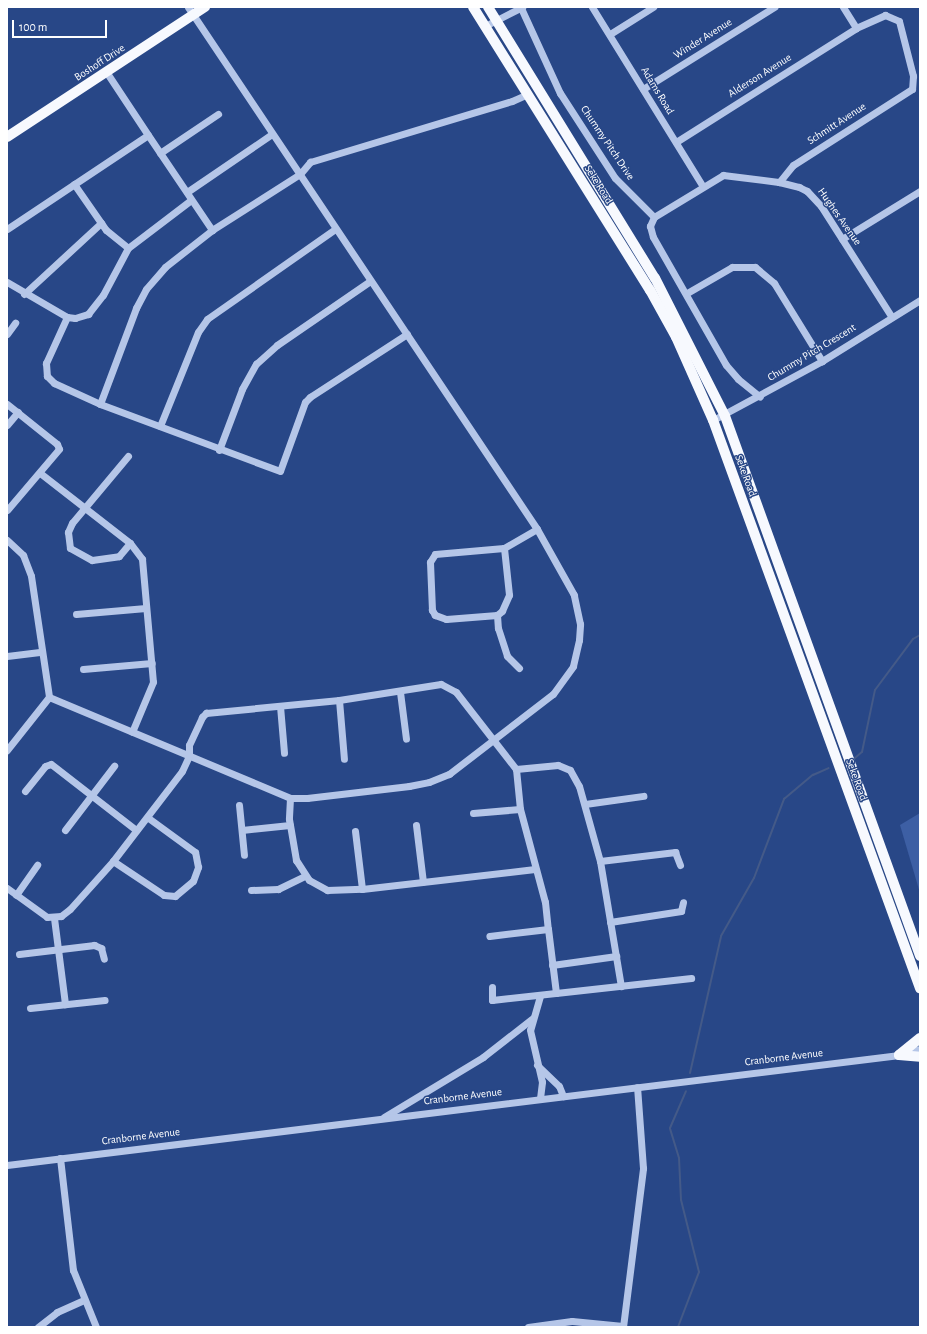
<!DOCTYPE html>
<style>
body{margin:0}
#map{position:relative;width:927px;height:1334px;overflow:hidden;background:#284787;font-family:"Alegreya Sans",sans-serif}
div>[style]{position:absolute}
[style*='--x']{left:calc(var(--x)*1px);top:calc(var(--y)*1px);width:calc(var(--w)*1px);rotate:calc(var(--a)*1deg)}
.green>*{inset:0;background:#3d5fa4}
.stream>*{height:2px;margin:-1px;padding:0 1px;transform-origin:1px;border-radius:1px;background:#445a88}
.minor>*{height:7px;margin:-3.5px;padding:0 3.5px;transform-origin:3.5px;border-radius:3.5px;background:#b5c6e8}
.major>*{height:10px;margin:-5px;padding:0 5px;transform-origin:5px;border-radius:5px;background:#f7f9fe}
span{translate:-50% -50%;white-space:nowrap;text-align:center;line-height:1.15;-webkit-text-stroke:3px #284787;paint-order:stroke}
.street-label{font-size:11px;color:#fff}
.frame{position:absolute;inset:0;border:8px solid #fff;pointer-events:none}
.scale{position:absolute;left:12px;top:20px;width:95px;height:18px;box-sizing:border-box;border:2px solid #fff;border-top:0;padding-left:5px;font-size:12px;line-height:14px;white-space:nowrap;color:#fff;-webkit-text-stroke:3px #284787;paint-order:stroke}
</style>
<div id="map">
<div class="green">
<i style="clip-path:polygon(920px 813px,920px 893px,900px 825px)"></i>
</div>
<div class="stream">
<i style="--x:855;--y:758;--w:9;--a:-41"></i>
<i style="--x:862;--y:752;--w:63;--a:-78.2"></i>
<i style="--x:875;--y:690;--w:64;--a:-53.3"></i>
<i style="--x:913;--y:639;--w:8;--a:-30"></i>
<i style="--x:690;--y:1073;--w:140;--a:-77.2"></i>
<i style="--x:721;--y:936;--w:67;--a:-60.4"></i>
<i style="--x:754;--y:878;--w:85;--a:-69.2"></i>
<i style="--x:784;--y:799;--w:38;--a:-40"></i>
<i style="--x:813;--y:775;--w:17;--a:-24"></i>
<i style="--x:678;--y:1327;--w:59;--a:-69.1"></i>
<i style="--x:699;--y:1272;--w:74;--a:-104"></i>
<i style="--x:681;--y:1200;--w:42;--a:-92.7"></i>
<i style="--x:679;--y:1158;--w:31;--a:-107"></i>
<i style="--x:670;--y:1128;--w:40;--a:-66.6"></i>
</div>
<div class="minor">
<i style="--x:592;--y:7;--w:211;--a:58.3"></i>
<i style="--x:843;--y:7;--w:25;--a:58"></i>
<i style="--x:521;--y:8;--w:94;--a:65.4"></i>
<i style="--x:560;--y:93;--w:101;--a:57.1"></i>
<i style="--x:615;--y:178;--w:55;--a:45"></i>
<i style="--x:654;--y:217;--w:10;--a:114"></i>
<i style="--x:650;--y:226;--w:11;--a:75"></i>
<i style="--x:653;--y:237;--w:147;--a:60.3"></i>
<i style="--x:726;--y:365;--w:18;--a:49"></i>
<i style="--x:738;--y:379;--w:28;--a:39"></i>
<i style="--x:485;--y:26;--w:42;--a:-27.2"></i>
<i style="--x:610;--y:34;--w:51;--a:-32.1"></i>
<i style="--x:107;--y:73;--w:74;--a:56.5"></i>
<i style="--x:643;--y:89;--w:155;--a:-32"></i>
<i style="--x:676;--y:142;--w:213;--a:-32.3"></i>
<i style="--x:856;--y:28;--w:32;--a:-24"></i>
<i style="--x:885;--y:15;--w:15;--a:23"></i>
<i style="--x:899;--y:21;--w:57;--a:75.7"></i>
<i style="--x:913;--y:76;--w:13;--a:94"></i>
<i style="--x:912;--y:89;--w:141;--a:147.4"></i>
<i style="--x:793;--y:165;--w:22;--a:129"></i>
<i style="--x:160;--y:153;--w:70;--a:-33.9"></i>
<i style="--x:74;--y:184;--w:56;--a:55.2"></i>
<i style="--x:106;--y:230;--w:28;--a:39"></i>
<i style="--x:128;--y:248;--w:79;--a:-37.3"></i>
<i style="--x:187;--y:192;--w:103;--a:-34.3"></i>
<i style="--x:654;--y:217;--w:81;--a:-31.3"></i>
<i style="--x:723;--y:175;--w:56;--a:7.1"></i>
<i style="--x:779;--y:182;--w:21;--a:14"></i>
<i style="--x:799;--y:187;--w:9;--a:27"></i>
<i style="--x:807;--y:191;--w:21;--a:47"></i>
<i style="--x:821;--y:206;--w:130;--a:57.5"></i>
<i style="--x:7;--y:229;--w:169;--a:-33.7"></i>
<i style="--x:148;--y:135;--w:115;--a:56"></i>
<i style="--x:842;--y:239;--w:92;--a:-31.6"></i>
<i style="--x:7;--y:282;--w:69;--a:30.3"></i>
<i style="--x:67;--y:317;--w:51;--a:114.5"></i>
<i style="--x:46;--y:363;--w:13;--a:86"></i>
<i style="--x:47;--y:376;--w:10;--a:45"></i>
<i style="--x:54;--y:383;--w:51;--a:24.5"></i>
<i style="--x:687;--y:293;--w:52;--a:-30"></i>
<i style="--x:732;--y:267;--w:23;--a:0"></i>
<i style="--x:755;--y:267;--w:25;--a:40"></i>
<i style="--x:774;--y:283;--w:92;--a:58.4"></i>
<i style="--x:24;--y:294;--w:105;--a:-42.7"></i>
<i style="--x:67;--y:317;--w:8;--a:7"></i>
<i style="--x:75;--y:318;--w:14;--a:-17"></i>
<i style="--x:88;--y:314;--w:24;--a:-52"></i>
<i style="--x:103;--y:295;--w:53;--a:-62"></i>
<i style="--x:7;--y:334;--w:14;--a:-54"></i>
<i style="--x:407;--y:334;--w:116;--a:147"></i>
<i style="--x:310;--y:397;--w:7;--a:135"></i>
<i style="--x:305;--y:402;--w:73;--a:109.9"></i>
<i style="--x:280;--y:471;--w:192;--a:-159.6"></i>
<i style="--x:100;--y:404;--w:103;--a:-69.4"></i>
<i style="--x:136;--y:308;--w:21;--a:-62"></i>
<i style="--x:146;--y:289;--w:29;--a:-49"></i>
<i style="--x:165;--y:267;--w:60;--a:-38.2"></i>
<i style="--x:212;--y:230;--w:104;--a:-32.5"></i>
<i style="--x:300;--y:174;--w:16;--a:-50"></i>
<i style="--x:310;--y:162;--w:211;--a:-16.8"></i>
<i style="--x:512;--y:101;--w:17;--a:-24"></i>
<i style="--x:7;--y:404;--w:64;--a:38.7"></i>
<i style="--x:57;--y:444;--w:5;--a:68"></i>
<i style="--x:59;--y:449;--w:80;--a:130.4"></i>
<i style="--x:713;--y:420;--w:124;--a:-28.4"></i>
<i style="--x:822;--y:361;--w:115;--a:-31.9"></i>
<i style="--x:7;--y:425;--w:17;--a:-50"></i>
<i style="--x:160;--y:426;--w:101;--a:-68"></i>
<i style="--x:198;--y:332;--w:16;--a:-55"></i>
<i style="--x:207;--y:319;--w:156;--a:-35.1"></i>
<i style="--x:219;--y:450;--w:65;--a:-69.3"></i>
<i style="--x:242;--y:389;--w:29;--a:-61"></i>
<i style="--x:256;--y:364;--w:28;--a:-42"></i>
<i style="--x:277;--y:345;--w:113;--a:-34.5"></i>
<i style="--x:128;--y:456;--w:87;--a:129.9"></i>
<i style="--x:72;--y:523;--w:10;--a:114"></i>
<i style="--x:68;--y:532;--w:16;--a:83"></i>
<i style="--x:70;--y:548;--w:25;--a:29"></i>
<i style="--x:92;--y:560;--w:27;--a:-8"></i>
<i style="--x:119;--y:556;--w:17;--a:-50"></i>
<i style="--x:40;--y:473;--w:114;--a:37.9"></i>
<i style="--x:130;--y:543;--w:20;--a:53"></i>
<i style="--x:142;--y:559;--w:123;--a:84.9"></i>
<i style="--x:153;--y:682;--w:54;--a:112.8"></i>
<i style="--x:7;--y:540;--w:22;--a:43"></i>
<i style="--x:23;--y:555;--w:22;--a:69"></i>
<i style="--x:31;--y:576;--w:122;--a:81.5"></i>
<i style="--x:49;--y:697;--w:68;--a:128.4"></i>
<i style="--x:504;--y:548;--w:47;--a:83.9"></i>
<i style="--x:509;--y:595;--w:17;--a:114"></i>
<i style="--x:502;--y:611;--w:6;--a:141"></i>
<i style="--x:497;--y:615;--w:51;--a:175.5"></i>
<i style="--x:446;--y:619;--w:12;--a:-160"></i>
<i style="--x:435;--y:615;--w:6;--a:-121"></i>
<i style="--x:432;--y:610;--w:48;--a:-92.4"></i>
<i style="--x:430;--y:562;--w:9;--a:-58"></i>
<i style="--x:435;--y:554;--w:69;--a:-5"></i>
<i style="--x:504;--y:548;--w:38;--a:-30"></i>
<i style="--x:76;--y:614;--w:70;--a:-4.9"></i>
<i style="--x:497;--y:615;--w:13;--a:86"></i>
<i style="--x:498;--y:628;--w:29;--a:72"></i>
<i style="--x:507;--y:656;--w:17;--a:45"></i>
<i style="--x:7;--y:656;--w:35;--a:-7"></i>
<i style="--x:83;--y:669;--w:69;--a:-5"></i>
<i style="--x:400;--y:692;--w:47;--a:82.7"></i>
<i style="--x:49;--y:697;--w:261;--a:22.7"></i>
<i style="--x:290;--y:798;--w:17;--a:0"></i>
<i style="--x:307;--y:798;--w:103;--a:-6.7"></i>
<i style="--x:409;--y:786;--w:20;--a:-11"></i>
<i style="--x:429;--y:782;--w:22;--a:-22"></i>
<i style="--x:449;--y:774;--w:131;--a:-37.6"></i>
<i style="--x:553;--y:694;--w:34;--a:-54"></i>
<i style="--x:573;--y:666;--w:27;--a:-77"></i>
<i style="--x:579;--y:640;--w:16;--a:-86"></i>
<i style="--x:580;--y:624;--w:30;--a:-102"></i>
<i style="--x:574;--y:595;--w:76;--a:-119.3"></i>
<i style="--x:537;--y:529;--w:628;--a:-123.77"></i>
<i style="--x:339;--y:700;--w:59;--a:85.2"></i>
<i style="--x:280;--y:706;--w:47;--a:85.1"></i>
<i style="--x:516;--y:769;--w:42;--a:-5.4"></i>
<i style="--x:558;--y:765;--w:13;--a:23"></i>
<i style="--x:570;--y:770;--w:18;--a:61"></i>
<i style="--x:579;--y:786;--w:78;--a:74.4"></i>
<i style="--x:600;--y:861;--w:127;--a:80.5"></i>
<i style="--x:25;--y:791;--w:32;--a:-51"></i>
<i style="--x:45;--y:766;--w:6;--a:-18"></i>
<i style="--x:51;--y:764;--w:108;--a:37.8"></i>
<i style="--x:290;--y:798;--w:21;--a:93"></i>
<i style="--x:289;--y:819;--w:42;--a:80.3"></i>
<i style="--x:296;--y:860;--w:24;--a:57"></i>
<i style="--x:309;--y:880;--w:21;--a:29"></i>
<i style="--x:327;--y:890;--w:35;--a:-2"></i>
<i style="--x:362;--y:889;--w:174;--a:-6.6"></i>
<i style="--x:585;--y:804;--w:59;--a:-7.9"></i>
<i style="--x:239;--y:805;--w:50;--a:84.3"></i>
<i style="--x:473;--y:813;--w:47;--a:-4.9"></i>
<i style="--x:416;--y:825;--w:57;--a:83"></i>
<i style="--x:65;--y:830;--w:81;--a:-52.6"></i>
<i style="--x:242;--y:830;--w:48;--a:-5.9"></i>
<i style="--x:355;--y:831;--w:58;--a:83.1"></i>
<i style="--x:113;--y:861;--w:61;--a:33.7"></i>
<i style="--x:164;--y:895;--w:11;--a:5"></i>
<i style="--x:175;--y:896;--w:23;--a:-40"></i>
<i style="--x:193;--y:881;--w:15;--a:-70"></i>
<i style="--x:198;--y:867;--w:15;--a:-101"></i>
<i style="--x:195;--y:852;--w:59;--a:-143.9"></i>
<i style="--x:600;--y:861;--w:76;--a:-6.8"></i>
<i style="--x:675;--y:852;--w:14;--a:69"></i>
<i style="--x:7;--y:888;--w:49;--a:35.9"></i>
<i style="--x:47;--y:917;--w:14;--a:-4"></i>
<i style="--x:61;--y:916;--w:11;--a:-38"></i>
<i style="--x:70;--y:909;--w:64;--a:-48.1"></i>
<i style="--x:113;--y:861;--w:113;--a:-52.5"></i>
<i style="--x:182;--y:771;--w:17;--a:-65"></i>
<i style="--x:189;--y:756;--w:11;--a:-90"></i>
<i style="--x:189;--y:745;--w:31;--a:-65"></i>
<i style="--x:202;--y:717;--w:6;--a:-45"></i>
<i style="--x:206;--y:713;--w:134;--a:-5.6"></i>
<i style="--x:339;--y:700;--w:103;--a:-8.9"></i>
<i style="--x:441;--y:684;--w:17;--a:28"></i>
<i style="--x:456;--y:692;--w:98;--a:52.1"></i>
<i style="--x:516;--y:769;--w:40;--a:84.3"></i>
<i style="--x:520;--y:809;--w:96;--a:75"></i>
<i style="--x:545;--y:902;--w:27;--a:84"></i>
<i style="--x:548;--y:929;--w:59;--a:173.2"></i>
<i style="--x:251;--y:890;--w:27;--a:-2"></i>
<i style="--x:278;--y:889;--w:30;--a:-26"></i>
<i style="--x:16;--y:895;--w:37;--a:-55"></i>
<i style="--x:54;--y:918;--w:87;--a:82.7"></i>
<i style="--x:610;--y:922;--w:72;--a:-8.8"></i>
<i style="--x:681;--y:911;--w:9;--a:-77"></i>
<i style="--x:19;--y:954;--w:76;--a:-6.8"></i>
<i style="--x:94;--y:945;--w:8;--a:23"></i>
<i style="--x:101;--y:948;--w:11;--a:75"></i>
<i style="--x:552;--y:965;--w:65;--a:-8"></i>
<i style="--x:492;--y:987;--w:13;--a:90"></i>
<i style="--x:492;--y:1000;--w:64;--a:-6.2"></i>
<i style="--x:556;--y:993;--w:64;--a:-97.1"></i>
<i style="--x:556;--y:993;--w:136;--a:-6.3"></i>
<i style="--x:540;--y:996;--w:35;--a:106"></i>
<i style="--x:530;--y:1030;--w:53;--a:77"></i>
<i style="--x:542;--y:1082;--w:16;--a:97"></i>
<i style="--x:30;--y:1008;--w:75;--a:-6.1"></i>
<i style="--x:537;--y:1065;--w:30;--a:44"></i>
<i style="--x:559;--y:1086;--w:11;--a:68"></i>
<i style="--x:384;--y:1117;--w:116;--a:-31.2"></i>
<i style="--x:483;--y:1057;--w:63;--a:-38"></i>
<i style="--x:60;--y:1158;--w:113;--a:83.4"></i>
<i style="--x:73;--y:1270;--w:61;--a:68"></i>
<i style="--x:7;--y:1165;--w:899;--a:-7.03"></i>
<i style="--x:899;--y:1055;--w:22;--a:-16"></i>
<i style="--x:38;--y:1327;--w:24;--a:-38"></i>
<i style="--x:57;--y:1312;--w:30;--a:-24"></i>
<i style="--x:528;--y:1327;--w:44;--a:-7.8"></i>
<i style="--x:572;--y:1321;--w:51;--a:5.6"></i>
<i style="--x:623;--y:1327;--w:160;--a:-82.8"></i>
<i style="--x:643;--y:1168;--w:81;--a:-94.2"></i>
</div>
<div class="major">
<i style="--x:473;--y:7;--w:334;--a:58"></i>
<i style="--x:650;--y:290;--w:54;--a:61"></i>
<i style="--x:676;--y:337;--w:91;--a:66"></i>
<i style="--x:713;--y:420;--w:605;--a:69.98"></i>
<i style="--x:488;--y:7;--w:318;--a:58.4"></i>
<i style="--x:655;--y:278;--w:155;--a:63.1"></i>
<i style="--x:725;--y:416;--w:574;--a:70.14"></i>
<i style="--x:7;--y:137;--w:237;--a:-33.3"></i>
<i style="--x:899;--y:1055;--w:27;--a:-39"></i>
<i style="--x:899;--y:1055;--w:21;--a:5"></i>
</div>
<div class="street-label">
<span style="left:703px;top:39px;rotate:-32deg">Winder Avenue</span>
<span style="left:100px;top:63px;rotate:-33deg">Boshoff Drive</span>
<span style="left:760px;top:76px;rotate:-32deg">Alderson Avenue</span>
<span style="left:657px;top:91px;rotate:59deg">Adams Road</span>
<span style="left:837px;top:124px;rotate:-33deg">Schmitt Avenue</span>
<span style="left:607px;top:143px;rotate:56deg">Chummy Pitch Drive</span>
<span style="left:598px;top:185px;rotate:58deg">Seke Road</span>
<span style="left:839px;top:217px;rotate:55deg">Hughes Avenue</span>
<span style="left:812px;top:353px;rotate:-31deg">Chummy Pitch Crescent</span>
<span style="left:745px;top:476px;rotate:70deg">Seke Road</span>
<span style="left:856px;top:780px;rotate:70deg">Seke Road</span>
<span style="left:784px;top:1058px;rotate:-7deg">Cranborne Avenue</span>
<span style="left:463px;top:1097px;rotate:-7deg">Cranborne Avenue</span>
<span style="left:141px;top:1137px;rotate:-7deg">Cranborne Avenue</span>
</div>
<div class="frame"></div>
<div class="scale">100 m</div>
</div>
